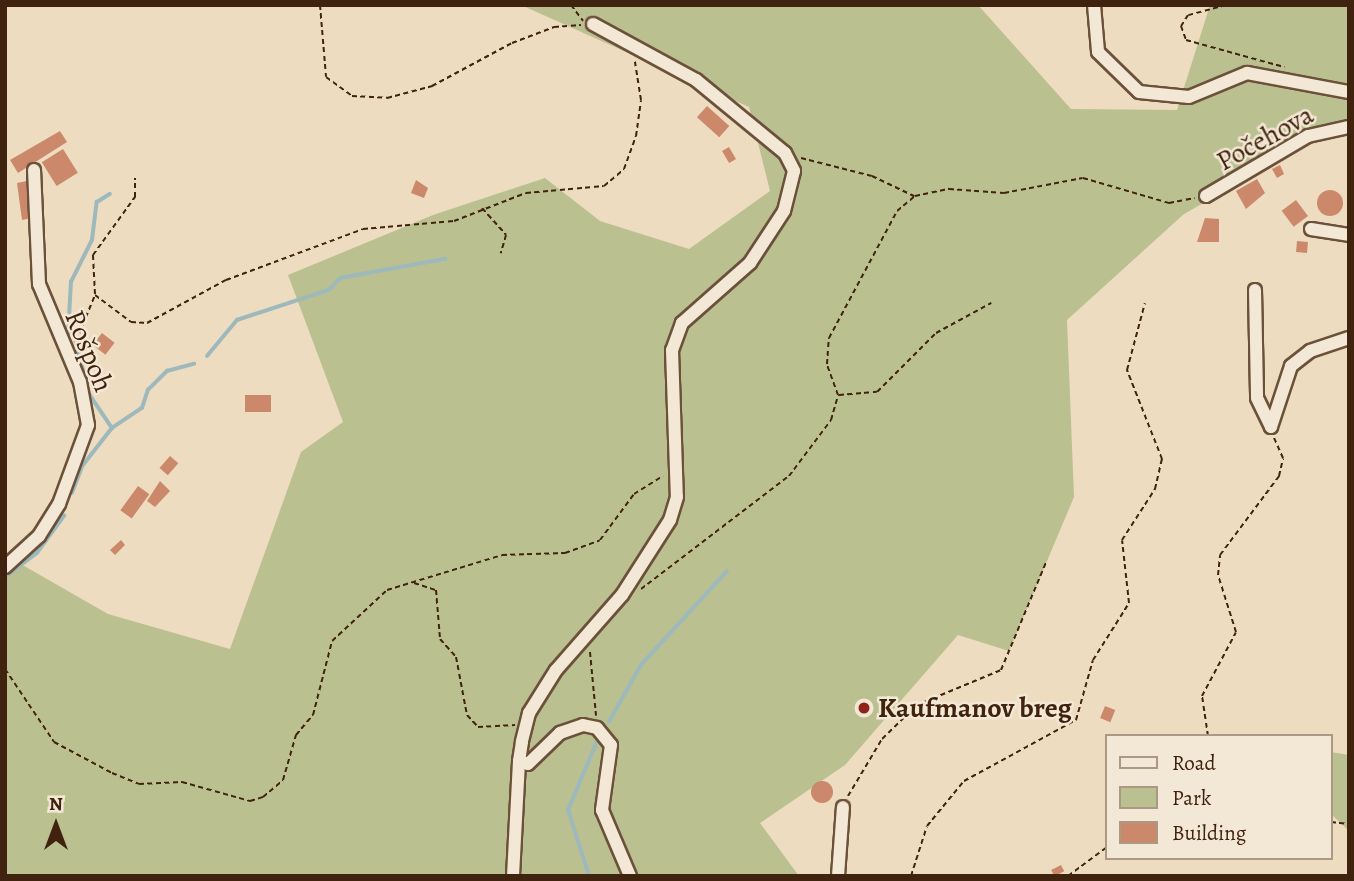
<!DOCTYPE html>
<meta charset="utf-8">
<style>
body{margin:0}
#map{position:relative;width:1354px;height:881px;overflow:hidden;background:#eddcbf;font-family:Alegreya,serif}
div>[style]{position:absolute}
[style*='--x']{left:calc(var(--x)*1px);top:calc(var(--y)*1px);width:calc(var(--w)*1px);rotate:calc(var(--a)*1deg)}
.green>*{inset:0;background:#bac090}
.stream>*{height:3.5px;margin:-1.75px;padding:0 1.75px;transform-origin:1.75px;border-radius:1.75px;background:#9db9bb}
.building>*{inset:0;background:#cc886a;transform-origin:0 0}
.round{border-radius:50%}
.path>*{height:2px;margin-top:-1px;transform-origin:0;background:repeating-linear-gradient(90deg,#40230e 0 5px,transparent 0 8.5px)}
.roads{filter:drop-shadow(2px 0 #6b513a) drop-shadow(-2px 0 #6b513a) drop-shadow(0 2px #6b513a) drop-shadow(0 -2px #6b513a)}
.minor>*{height:12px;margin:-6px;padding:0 6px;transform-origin:6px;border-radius:6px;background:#f3e8d5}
.dots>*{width:19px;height:19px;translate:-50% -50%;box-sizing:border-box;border:4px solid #f3e8d5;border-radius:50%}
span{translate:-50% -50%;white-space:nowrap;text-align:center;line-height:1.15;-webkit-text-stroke:5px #f3e8d5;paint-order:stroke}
.street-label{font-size:28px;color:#40230e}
.poi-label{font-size:28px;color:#40230e;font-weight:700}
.left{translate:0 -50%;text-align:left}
.frame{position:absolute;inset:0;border:7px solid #40230e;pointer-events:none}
.legend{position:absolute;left:1105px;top:734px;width:228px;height:126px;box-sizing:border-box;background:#f3e8d5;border:2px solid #ab9985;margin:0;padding:9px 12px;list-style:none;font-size:21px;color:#40230e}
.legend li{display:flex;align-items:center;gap:14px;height:35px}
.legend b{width:35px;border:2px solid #ab9985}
.north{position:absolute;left:21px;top:790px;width:70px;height:70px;-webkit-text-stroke:5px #f3e8d5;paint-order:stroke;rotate:0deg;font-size:19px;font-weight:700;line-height:28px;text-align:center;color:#40230e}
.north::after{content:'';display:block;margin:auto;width:24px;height:32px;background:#40230e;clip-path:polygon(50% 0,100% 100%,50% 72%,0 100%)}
</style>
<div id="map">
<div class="green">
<i style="clip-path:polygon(521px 5px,978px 5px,1071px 109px,1177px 110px,1210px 5px,1349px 5px,1349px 135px,1309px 143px,1184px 214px,1067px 320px,1074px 497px,1009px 651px,958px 635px,845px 765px,760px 823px,799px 876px,5px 876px,5px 555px,108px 614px,230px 649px,301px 452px,343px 422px,288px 275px,433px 215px,545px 178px,600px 221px,689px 249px,770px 191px,749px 107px)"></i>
<i style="clip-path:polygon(1331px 752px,1349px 755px,1349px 831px,1331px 814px)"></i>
</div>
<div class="stream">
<i style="--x:68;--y:335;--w:53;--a:-86.8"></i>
<i style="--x:71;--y:282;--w:47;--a:-63.4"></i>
<i style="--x:92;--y:240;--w:38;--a:-83"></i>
<i style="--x:97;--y:202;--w:15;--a:-32"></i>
<i style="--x:76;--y:342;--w:55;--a:75.2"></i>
<i style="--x:90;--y:395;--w:40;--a:56"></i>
<i style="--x:207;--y:356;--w:47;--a:-50.2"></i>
<i style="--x:237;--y:320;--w:97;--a:-18.1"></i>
<i style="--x:329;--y:290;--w:16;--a:-47"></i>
<i style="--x:340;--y:278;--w:107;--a:-10.3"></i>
<i style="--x:72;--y:493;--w:30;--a:-69"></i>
<i style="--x:83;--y:465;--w:47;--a:-51.9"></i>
<i style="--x:112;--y:428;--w:36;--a:-34"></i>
<i style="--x:142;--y:408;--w:19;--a:-72"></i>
<i style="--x:148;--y:390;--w:27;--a:-45"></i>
<i style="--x:167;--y:371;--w:28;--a:-15"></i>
<i style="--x:5;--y:577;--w:40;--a:-37"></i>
<i style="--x:37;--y:553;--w:46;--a:-53.9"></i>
<i style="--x:609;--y:722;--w:65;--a:-60.7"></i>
<i style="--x:641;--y:665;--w:127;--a:-47.5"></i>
<i style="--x:589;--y:876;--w:69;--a:-107.7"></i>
<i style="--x:568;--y:810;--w:79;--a:-67"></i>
</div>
<div class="building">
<i style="left:707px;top:106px;width:30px;height:15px;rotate:42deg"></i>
<i style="clip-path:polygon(60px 131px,67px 142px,18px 173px,10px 160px)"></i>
<i style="left:729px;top:147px;width:14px;height:8px;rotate:60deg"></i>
<i style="left:63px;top:149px;width:28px;height:25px;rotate:58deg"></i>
<i style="clip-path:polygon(1280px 165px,1284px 174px,1277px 178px,1272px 169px)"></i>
<i style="clip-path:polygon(1257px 179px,1265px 193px,1246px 209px,1236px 191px)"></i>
<i style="clip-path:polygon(416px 180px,428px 188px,424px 198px,411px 193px)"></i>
<i style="clip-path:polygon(27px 181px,36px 217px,22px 220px,17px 183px)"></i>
<i class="round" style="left:1317px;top:190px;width:26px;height:26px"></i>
<i style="left:1296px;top:200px;width:20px;height:18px;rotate:53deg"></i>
<i style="clip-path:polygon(1205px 218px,1219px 219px,1219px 242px,1197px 242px)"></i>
<i style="left:1297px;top:241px;width:11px;height:11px;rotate:5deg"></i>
<i style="left:102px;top:333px;width:16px;height:15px;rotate:38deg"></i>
<i style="left:271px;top:395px;width:17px;height:26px;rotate:90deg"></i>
<i style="left:170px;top:456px;width:11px;height:16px;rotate:41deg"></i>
<i style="clip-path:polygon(160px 481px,170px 491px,155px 507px,147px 501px)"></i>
<i style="left:138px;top:486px;width:14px;height:30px;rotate:36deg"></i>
<i style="clip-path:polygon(121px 540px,125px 545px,115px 555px,110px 550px)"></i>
<i style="left:1105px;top:706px;width:11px;height:13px;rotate:22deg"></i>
<i class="round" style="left:811px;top:781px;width:22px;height:22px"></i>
<i style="left:1061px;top:865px;width:7px;height:11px;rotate:63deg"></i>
</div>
<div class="path">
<i style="--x:320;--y:5;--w:72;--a:85.2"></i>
<i style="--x:326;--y:77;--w:32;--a:36"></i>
<i style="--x:352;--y:96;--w:35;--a:3"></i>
<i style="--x:387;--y:98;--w:47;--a:-14.9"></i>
<i style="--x:432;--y:86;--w:91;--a:-28.3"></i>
<i style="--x:512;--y:43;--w:45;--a:-20.9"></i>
<i style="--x:554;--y:27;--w:27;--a:-4"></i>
<i style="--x:413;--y:5;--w:13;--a:0"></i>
<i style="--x:571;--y:5;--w:20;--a:53"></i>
<i style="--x:1226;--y:5;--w:39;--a:165"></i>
<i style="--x:1188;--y:15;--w:13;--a:122"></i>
<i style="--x:1181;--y:26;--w:15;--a:70"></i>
<i style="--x:1186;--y:40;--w:102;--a:15.4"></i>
<i style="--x:801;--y:158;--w:73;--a:14.2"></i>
<i style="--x:872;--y:176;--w:47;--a:25.5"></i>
<i style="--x:482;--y:208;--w:36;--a:48"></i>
<i style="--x:506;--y:235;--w:19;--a:106"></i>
<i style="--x:95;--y:294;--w:39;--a:-93"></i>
<i style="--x:93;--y:255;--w:72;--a:-54.1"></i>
<i style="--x:135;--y:197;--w:19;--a:-90"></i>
<i style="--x:76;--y:341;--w:50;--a:-67.6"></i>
<i style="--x:95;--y:295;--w:45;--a:36.9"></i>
<i style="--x:131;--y:322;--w:16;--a:4"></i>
<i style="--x:147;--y:323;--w:90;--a:-28.6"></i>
<i style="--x:226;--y:280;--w:146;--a:-20.4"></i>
<i style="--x:363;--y:229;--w:91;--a:-5"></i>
<i style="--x:454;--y:221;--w:77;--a:-21.3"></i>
<i style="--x:526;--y:193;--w:78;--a:-5.1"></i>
<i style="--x:604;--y:186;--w:26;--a:-40"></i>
<i style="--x:624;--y:169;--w:35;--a:-70"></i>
<i style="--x:636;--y:136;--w:36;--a:-82"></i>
<i style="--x:641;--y:100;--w:39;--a:-99"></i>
<i style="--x:839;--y:395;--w:38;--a:-5"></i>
<i style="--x:877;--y:392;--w:83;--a:-45"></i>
<i style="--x:936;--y:333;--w:63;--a:-28.6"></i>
<i style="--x:414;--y:583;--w:23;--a:18"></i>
<i style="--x:436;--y:590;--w:49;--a:85.3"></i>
<i style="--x:440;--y:639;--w:24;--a:48"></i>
<i style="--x:456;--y:657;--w:59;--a:79.3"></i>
<i style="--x:467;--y:715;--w:16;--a:47"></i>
<i style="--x:478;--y:727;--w:37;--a:-3"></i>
<i style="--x:641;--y:589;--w:186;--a:-37.4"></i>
<i style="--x:789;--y:476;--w:70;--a:-53.1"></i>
<i style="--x:831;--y:420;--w:26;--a:-74"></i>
<i style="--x:838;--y:395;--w:33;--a:-110"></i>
<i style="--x:827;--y:364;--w:26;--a:-86"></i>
<i style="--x:829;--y:338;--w:144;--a:-61.8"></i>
<i style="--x:897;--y:211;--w:23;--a:-40"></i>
<i style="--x:915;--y:196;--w:35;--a:-12"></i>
<i style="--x:949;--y:189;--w:55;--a:4.2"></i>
<i style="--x:1004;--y:193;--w:80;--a:-10.8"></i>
<i style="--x:1083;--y:178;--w:90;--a:16.2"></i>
<i style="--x:1169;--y:203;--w:26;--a:-11"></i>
<i style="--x:590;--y:652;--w:64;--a:84.6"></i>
<i style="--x:5;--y:669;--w:88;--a:56.1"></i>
<i style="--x:54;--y:742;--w:66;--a:28.1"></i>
<i style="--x:112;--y:773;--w:29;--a:22"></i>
<i style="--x:139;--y:784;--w:43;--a:-2.7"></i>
<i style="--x:182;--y:782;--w:71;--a:15.6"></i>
<i style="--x:250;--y:801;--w:14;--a:-17"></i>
<i style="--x:263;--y:797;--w:26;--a:-40"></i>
<i style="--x:283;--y:780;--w:47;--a:-73.9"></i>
<i style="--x:296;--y:735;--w:26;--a:-50"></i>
<i style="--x:313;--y:715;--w:76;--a:-75.6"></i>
<i style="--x:332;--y:641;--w:75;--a:-42.8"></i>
<i style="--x:387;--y:590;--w:120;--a:-16.9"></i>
<i style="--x:502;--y:555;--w:63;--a:-1.8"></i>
<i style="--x:565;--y:553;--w:37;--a:-20"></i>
<i style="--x:600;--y:540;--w:57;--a:-53.5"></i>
<i style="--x:634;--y:494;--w:34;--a:-32"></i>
<i style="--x:1208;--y:736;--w:40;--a:-98.5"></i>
<i style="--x:1202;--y:696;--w:72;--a:-62"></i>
<i style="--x:1236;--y:632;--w:60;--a:-107.5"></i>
<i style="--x:1218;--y:575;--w:20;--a:-84"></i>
<i style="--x:1220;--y:555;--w:99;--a:-53.2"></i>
<i style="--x:1279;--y:476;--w:18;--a:-77"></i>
<i style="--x:1283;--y:458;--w:22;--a:-114"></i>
<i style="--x:848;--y:796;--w:66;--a:-59.2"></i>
<i style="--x:882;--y:739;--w:49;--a:-44.2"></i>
<i style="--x:917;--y:705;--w:91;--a:-22.6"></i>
<i style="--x:1001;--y:670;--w:119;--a:-67.3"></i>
<i style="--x:1331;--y:822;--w:18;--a:6"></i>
<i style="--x:911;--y:876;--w:52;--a:-72.3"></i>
<i style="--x:927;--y:826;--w:58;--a:-50.6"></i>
<i style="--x:964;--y:781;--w:128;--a:-28.6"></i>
<i style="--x:1076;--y:720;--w:62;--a:-74.2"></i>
<i style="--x:1093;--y:660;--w:67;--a:-57.7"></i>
<i style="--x:1129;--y:603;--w:63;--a:-96.3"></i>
<i style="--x:1122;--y:540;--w:61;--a:-57.1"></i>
<i style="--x:1155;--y:489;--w:31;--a:-77"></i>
<i style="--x:1162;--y:459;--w:96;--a:-111.5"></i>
<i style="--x:1127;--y:370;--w:69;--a:-75"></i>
<i style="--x:1068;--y:876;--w:49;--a:-36.6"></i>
</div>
<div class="roads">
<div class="minor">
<i style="--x:1094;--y:5;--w:47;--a:85.1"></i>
<i style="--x:1098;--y:52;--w:57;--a:44.3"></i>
<i style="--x:1139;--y:92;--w:50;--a:5.7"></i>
<i style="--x:1189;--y:97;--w:63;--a:-22.5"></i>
<i style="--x:1247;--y:73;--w:104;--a:10.6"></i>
<i style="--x:593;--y:24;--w:117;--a:28.5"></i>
<i style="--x:696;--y:80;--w:115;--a:39.4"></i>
<i style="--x:785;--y:153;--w:20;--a:63"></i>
<i style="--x:794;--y:171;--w:41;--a:104"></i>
<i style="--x:784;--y:211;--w:62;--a:123.2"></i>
<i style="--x:750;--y:263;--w:91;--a:138.6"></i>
<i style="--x:682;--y:323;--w:29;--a:110"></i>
<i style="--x:672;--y:350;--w:147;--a:88.1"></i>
<i style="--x:677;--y:497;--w:24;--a:107"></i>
<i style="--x:670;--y:520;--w:89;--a:122.6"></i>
<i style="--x:622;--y:595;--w:100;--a:131.3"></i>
<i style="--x:556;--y:670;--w:51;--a:122.1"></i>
<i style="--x:529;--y:713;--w:30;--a:104"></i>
<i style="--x:522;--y:742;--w:19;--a:99"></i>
<i style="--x:519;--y:761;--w:9;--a:18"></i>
<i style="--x:528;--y:764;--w:45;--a:-44.1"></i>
<i style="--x:560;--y:733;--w:24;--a:-19"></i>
<i style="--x:583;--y:725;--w:14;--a:12"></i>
<i style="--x:597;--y:728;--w:22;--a:51"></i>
<i style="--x:611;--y:745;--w:66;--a:97.9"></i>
<i style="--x:602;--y:810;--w:72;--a:67"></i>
<i style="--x:1206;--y:196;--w:118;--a:-30.5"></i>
<i style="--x:1308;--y:136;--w:42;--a:-12.4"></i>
<i style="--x:1311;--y:229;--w:38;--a:9"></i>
<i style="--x:1255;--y:290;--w:108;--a:88.9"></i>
<i style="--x:1257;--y:398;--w:32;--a:64"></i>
<i style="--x:1271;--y:427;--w:64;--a:-71.8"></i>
<i style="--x:1291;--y:366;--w:24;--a:-38"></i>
<i style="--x:1310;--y:351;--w:41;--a:-18.4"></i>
<i style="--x:5;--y:567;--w:46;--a:-42.4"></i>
<i style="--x:39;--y:536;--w:38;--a:-58"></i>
<i style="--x:59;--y:504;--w:84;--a:-69.8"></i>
<i style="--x:88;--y:425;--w:44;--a:-100.5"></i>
<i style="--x:80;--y:382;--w:106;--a:-112.7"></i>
<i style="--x:39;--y:284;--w:114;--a:-92.5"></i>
<i style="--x:513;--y:876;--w:115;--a:-87"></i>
<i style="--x:838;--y:876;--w:69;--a:-85.9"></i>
</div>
</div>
<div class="dots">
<i style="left:864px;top:708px;background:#8f2418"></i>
</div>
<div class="street-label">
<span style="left:1265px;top:138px;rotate:-29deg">Počehova</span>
<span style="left:89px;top:351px;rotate:68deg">Rošpoh</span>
</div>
<div class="poi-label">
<span class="left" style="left:878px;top:708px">Kaufmanov breg</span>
</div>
<div class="frame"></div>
<ul class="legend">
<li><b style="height:9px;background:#f3e8d5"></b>Road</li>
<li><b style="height:19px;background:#bac090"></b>Park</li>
<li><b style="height:19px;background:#cc886a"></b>Building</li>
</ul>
<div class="north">N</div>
</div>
